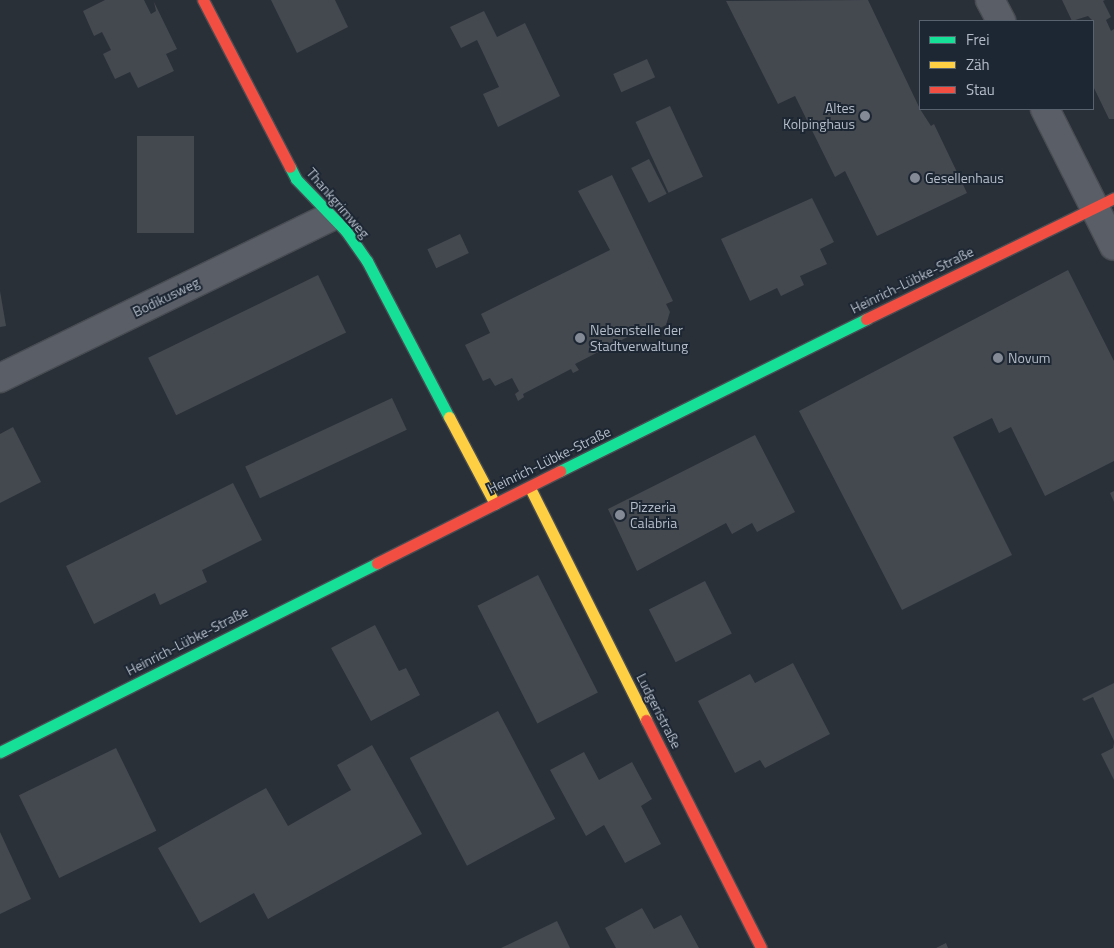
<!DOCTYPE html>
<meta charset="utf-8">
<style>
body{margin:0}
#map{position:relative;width:1114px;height:948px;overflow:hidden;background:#2a3038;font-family:"Titillium Web",sans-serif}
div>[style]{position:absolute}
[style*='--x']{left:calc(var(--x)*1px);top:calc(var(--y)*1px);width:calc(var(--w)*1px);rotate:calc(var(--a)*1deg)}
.building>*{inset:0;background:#444950;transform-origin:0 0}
.roads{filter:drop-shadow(1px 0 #484c53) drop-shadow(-1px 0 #484c53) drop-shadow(0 1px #484c53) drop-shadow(0 -1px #484c53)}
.street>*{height:28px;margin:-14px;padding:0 14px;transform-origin:14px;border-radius:14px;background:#5a5e66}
.fast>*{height:11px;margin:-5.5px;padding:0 5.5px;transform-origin:5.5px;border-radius:5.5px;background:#16e098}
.slow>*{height:11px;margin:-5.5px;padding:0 5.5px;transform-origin:5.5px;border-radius:5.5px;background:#ffcf43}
.jam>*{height:11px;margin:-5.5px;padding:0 5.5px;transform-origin:5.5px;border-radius:5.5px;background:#f24e42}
.dots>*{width:14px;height:14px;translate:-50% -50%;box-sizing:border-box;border:2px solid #1d2633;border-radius:50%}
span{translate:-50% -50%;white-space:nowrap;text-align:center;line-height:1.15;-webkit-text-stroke:4px #1d2633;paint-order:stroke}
.poi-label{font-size:14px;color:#b4bcc9}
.right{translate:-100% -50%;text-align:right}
.left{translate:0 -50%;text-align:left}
.street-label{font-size:14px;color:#b4bcc9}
.legend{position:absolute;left:919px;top:20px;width:175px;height:90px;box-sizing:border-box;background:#1d2633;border:1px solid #59626f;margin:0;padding:6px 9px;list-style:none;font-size:15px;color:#b4bcc9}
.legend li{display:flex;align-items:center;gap:10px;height:25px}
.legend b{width:25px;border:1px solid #59626f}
</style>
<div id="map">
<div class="building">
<i style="clip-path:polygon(105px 0,144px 0,151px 14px,156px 11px,154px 2px,177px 49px,166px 54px,174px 71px,138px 88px,130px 72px,115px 79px,103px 54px,111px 50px,102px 32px,94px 36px,83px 11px)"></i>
<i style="clip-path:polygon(271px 0,335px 0,348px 27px,297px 53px)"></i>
<i style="clip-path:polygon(868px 0,920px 109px,931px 126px,934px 124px,967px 193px,877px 236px,845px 171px,835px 177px,795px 96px,778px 104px,726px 1px)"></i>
<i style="clip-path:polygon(1062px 0,1105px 0,1103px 1px,1111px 17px,1106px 20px,1111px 31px,1114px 29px,1114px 119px,1109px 119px,1093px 86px,1093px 21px,1088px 16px,1072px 21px)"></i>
<i style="clip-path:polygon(484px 11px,497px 37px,525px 23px,560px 96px,498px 127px,483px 94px,499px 87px,477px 40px,461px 48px,450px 27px)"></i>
<i style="left:647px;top:59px;width:20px;height:37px;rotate:66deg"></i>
<i style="left:670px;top:106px;width:78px;height:38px;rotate:65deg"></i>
<i style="left:137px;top:136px;width:57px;height:97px"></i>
<i style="left:649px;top:159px;width:39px;height:20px;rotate:63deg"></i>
<i style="clip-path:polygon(612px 175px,673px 301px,666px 304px,670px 312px,666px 325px,656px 330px,647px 327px,575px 364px,579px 370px,573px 373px,571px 369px,523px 394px,524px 397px,518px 401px,515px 394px,519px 391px,512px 378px,495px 386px,490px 378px,483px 381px,465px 345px,490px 333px,481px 314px,610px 250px,578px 191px)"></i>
<i style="clip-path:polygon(812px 198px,834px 242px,820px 249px,827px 264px,800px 276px,804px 285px,781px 296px,777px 288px,750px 301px,721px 239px)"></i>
<i style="left:460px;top:234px;width:21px;height:36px;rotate:65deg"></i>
<i style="clip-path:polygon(1068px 270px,1114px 361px,1114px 461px,1045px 496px,1011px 427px,999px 433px,992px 418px,953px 437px,1012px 555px,902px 610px,799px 411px)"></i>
<i style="left:318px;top:275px;width:64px;height:189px;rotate:64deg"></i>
<i style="clip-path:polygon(0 291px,6px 326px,0 327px)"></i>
<i style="left:392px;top:398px;width:35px;height:162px;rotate:65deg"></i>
<i style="clip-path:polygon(13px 427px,41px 482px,0 503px,0 434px)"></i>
<i style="clip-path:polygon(755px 435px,795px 512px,757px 532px,752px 523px,732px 534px,726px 523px,637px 571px,608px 509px)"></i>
<i style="clip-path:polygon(233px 483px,262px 540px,202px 570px,207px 582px,160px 605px,155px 593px,94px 624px,66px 566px)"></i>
<i style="clip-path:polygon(1114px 491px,1114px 502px,1110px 493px)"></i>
<i style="left:538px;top:575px;width:132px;height:68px;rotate:63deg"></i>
<i style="left:705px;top:581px;width:59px;height:63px;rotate:63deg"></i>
<i style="clip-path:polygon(375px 625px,399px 671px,406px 668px,420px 695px,371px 721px,331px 648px)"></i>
<i style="clip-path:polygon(793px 663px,830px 734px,765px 768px,760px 760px,735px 773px,698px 701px,750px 674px,755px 683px)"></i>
<i style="clip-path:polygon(1114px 683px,1114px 741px,1093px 697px,1084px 701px,1082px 699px)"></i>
<i style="left:498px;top:711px;width:122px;height:100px;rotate:62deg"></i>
<i style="clip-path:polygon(1114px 743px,1114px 780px,1101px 754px,1113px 748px)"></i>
<i style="clip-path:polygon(372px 745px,422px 834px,268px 919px,254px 893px,200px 923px,158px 848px,266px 788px,288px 826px,351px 790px,337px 765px)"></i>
<i style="left:116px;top:748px;width:92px;height:108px;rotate:64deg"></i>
<i style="clip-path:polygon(584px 752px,599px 780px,632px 762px,652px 799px,641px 806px,661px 844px,625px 863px,604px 825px,586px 836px,550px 770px)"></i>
<i style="clip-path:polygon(0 832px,31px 899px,0 914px)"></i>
<i style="clip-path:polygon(642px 908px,654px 929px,681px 915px,699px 948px,616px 948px,605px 928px)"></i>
<i style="clip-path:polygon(557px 921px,570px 948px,501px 948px)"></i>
<i style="clip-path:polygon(946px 943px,948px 948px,936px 948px)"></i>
</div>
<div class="roads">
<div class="street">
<i style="--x:990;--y:0;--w:24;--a:62"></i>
<i style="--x:1045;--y:109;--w:153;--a:63.3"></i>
<i style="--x:0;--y:378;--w:369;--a:-26"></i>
</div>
<div class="fast">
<i style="--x:290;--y:167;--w:13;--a:63"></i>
<i style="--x:296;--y:179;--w:72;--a:46.1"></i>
<i style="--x:346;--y:231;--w:37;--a:55"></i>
<i style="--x:367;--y:261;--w:176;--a:62.3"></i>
<i style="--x:560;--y:471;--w:342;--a:-26.4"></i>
<i style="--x:0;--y:752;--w:422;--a:-26.6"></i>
</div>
<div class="slow">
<i style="--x:449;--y:417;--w:98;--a:62.1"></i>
<i style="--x:530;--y:488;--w:259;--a:63.4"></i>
</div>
<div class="jam">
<i style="--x:203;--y:0;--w:188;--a:62.5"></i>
<i style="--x:866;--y:319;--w:276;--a:-26"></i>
<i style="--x:377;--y:563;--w:205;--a:-26.7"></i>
<i style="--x:646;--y:720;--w:255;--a:63.2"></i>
</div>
</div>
<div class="dots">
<i style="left:865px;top:116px;background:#848b96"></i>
<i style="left:915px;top:178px;background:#848b96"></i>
<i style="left:580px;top:338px;background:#848b96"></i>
<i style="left:998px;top:358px;background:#848b96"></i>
<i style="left:620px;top:515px;background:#848b96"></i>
</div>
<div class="poi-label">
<span class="right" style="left:855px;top:116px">Altes<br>Kolpinghaus</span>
<span class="left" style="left:925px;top:178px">Gesellenhaus</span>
<span class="left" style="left:590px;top:338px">Nebenstelle der<br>Stadtverwaltung</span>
<span class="left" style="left:1008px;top:358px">Novum</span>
<span class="left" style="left:630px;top:515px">Pizzeria<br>Calabria</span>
</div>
<div class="street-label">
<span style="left:338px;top:203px;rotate:49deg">Thankgrimweg</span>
<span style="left:912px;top:280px;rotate:-26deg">Heinrich-Lübke-Straße</span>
<span style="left:166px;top:297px;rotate:-26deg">Bodikusweg</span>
<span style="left:549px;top:460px;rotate:-26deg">Heinrich-Lübke-Straße</span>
<span style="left:187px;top:641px;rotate:-27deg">Heinrich-Lübke-Straße</span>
<span style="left:659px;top:711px;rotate:63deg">Ludgeristraße</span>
</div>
<ul class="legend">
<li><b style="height:6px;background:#16e098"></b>Frei</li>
<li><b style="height:6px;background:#ffcf43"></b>Zäh</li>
<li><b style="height:6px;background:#f24e42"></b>Stau</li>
</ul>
</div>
